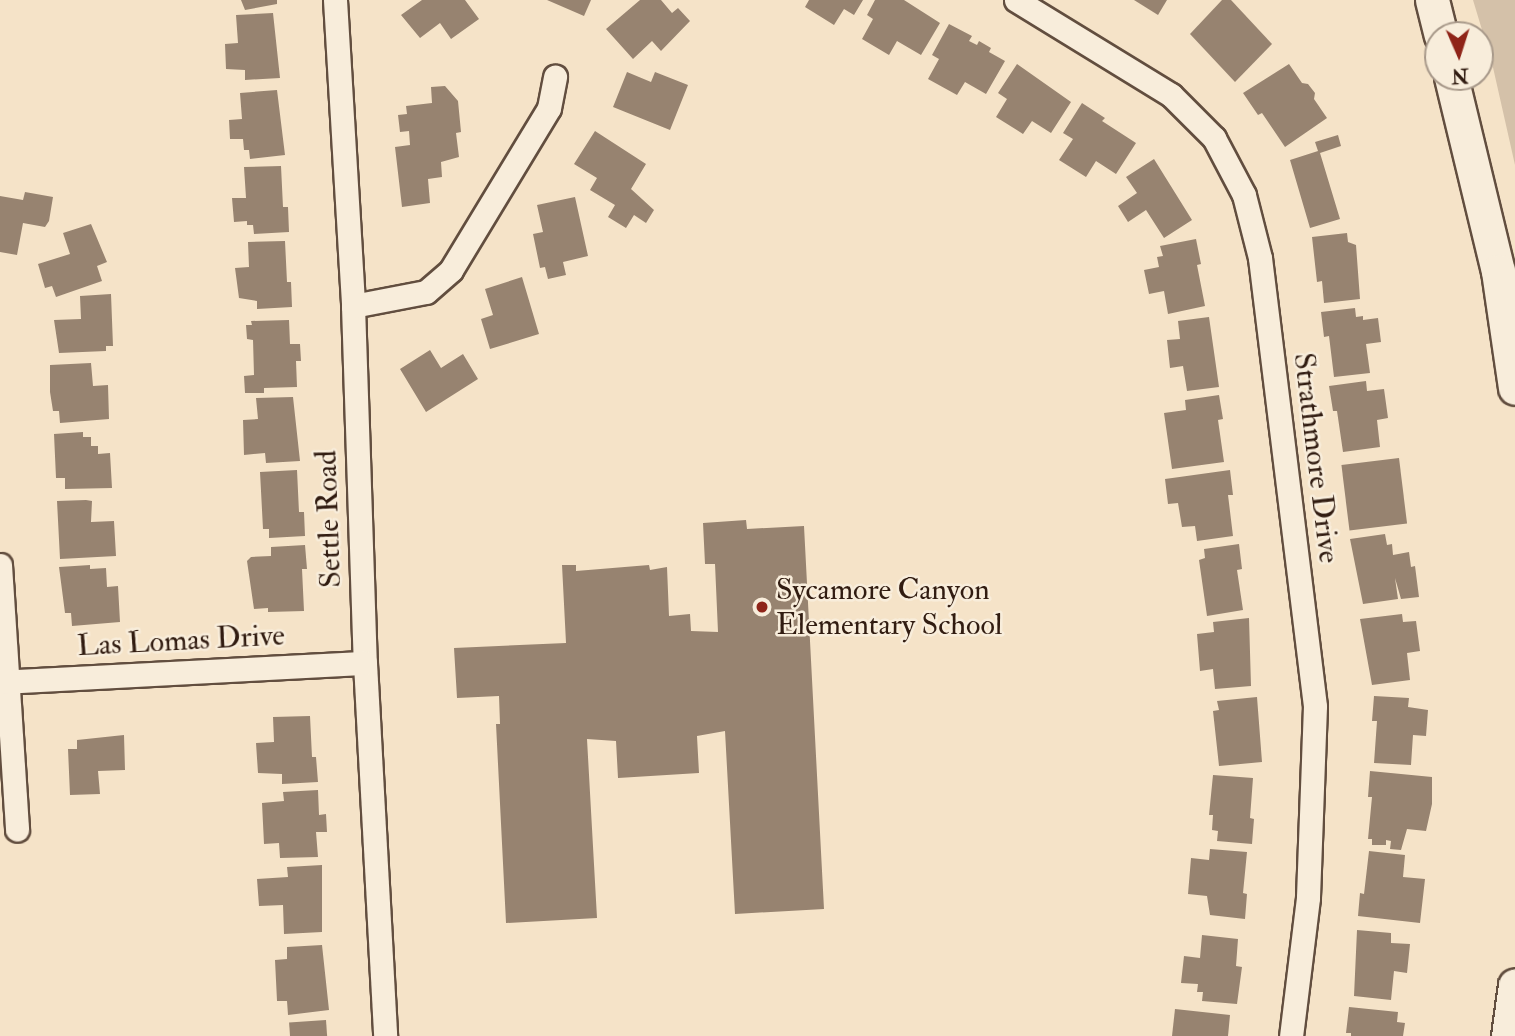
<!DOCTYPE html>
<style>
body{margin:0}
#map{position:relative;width:1515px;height:1036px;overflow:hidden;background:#f5e3c8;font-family:"IM FELL Double Pica",serif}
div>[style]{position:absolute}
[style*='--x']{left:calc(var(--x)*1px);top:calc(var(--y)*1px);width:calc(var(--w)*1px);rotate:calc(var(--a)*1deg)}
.green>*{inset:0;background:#d4c1a9}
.building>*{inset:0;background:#978370;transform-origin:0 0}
.roads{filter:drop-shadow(2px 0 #624e3f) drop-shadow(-2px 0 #624e3f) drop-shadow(0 2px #624e3f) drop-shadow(0 -2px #624e3f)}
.street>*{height:23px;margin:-11.5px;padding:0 11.5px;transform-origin:11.5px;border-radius:11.5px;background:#f8eddb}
.secondary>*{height:33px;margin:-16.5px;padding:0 16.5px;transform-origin:16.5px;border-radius:16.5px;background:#f8eddb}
.dots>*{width:19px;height:19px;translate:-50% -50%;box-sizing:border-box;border:4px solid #f8eddb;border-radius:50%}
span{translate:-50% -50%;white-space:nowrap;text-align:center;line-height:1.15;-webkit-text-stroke:5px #f8eddb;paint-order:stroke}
.street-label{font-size:30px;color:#311c11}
.poi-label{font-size:30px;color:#311c11}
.left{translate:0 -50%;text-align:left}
.north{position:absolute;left:1424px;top:21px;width:70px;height:70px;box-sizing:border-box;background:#f8eddb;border:2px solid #a8998a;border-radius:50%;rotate:177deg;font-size:19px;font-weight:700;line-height:28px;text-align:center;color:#311c11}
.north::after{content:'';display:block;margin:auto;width:24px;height:32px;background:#8f2418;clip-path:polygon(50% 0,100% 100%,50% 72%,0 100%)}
</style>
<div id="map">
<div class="green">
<i style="clip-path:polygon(1473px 0,1515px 0,1515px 165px,1492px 63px)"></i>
</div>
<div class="building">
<i style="clip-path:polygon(241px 0,277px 0,277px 4px,245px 10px)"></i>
<i style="clip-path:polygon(422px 0,465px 0,479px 19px,451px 39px,440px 23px,420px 38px,401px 15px)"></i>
<i style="clip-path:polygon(547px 0,591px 0,584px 16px)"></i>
<i style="clip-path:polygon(640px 0,661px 0,672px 13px,678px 8px,690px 21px,661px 51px,652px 41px,633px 59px,606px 29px)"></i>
<i style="clip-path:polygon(809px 0,863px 0,854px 15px,844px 9px,834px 25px,805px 7px)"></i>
<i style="clip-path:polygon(875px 0,904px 0,940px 23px,921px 55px,897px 41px,889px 55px,862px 39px,873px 19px,867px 15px)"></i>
<i style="clip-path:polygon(1134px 0,1167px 0,1158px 15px)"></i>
<i style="clip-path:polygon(1222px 0,1231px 0,1272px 44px,1235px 82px,1190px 34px)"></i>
<i style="clip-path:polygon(273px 13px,280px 78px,245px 80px,245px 70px,226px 69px,225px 44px,238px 43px,236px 15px)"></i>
<i style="clip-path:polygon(949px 24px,972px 36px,969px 41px,977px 45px,979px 41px,991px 48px,989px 52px,1005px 61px,986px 94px,965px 82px,957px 95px,928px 79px,939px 59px,932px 55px)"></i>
<i style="clip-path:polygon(1017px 64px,1071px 102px,1051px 133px,1032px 121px,1023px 134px,996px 117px,1007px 99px,998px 93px)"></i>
<i style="clip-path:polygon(1289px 64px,1302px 83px,1308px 84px,1315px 93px,1314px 99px,1327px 118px,1285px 147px,1262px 113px,1258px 115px,1243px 93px)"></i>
<i style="clip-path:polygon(627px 72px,651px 82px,655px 72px,688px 85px,670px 130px,613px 107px)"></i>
<i style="clip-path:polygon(445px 86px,458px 101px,461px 132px,456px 133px,459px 157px,441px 162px,442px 177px,428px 179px,430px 203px,402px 207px,395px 147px,410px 145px,409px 131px,400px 132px,398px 115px,407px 114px,406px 106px,432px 103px,431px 87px)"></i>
<i style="clip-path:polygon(277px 90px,285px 155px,250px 159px,249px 150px,244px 150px,243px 139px,230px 139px,229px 120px,242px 119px,240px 93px)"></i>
<i style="clip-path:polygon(1082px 103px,1105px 118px,1102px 121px,1136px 143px,1116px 174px,1096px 161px,1086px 177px,1059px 160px,1073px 139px,1063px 133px)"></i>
<i style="clip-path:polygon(595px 131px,646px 164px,631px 189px,654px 210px,646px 223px,634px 215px,626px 228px,608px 217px,615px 205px,590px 190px,597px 178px,574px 164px)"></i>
<i style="clip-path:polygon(1338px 135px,1341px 146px,1320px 153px,1340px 219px,1310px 228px,1290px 160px,1318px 151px,1315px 142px)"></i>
<i style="clip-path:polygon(1154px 159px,1192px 220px,1164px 238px,1146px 210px,1128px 222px,1118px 206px,1137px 193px,1126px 177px)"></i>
<i style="clip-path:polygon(281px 166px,283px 207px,288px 207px,289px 232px,254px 234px,253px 225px,247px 225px,247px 221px,234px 222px,232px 198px,246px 198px,244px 167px)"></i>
<i style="clip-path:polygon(25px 192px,53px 197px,49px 221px,45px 227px,23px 223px,17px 255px,0 252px,0 196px,23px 200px)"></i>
<i style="clip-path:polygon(575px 197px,588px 256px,563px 262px,566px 275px,548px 279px,545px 267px,540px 268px,533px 234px,543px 232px,537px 205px)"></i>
<i style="clip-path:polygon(91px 224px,107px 262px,97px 266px,102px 281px,56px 297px,52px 286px,45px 288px,38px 264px,70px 254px,63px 233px)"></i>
<i style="clip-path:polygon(1347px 233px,1348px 242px,1356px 245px,1360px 299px,1324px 303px,1322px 281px,1317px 282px,1312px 237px)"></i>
<i style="clip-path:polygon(1196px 239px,1201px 264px,1197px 265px,1205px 306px,1168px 314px,1164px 291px,1149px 294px,1144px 270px,1159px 267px,1157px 257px,1163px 256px,1160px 246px)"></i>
<i style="clip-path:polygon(285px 241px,287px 282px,291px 282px,292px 307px,257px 309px,257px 301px,239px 298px,235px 268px,249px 267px,248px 242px)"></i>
<i style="clip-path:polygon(522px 277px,539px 334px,490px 349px,481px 319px,493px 315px,485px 289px)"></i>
<i style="clip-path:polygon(111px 294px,113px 346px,106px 346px,106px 351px,59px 353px,54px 320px,81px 319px,80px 296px)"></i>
<i style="clip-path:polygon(1355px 308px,1356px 317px,1363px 316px,1363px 320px,1378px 318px,1381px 342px,1366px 344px,1370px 373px,1334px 377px,1329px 336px,1324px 337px,1321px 312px)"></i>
<i style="clip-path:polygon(1209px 317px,1219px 387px,1187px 391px,1183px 366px,1170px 368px,1167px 340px,1180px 339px,1178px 321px)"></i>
<i style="clip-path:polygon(289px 320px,290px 344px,300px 344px,301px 361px,296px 361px,297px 387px,264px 388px,264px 393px,245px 393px,244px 376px,254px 375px,253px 340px,247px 339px,246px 325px,252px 325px,251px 321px)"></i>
<i style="clip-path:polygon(430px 350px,441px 368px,463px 354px,478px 379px,426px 412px,400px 369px)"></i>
<i style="clip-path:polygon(91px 363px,93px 386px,108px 385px,109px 419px,60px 423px,59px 411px,53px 411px,50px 392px,50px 365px)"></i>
<i style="clip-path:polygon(1366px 381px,1367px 391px,1384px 389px,1388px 418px,1377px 420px,1380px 447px,1343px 452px,1337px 411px,1333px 411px,1329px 386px)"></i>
<i style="clip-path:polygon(1219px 395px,1223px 419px,1218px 420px,1224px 462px,1172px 469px,1164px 413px,1186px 410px,1185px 400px)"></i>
<i style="clip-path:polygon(293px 397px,300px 461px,266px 463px,265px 453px,244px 455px,243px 420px,258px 419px,256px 398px)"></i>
<i style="clip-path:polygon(83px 432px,83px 437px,91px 437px,91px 446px,98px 446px,98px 454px,110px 453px,112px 488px,65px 489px,65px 478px,56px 478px,54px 434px)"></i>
<i style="left:1399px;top:458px;width:66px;height:58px;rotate:83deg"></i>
<i style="clip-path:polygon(297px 470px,299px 512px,304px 512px,305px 536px,269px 538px,269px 529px,263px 529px,260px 472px)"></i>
<i style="clip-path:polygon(1230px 470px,1233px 495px,1228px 495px,1233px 536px,1197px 541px,1195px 526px,1182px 527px,1178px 503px,1168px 504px,1165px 479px)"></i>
<i style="clip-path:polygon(86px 500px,92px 501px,91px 522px,114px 521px,116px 556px,60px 559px,57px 501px)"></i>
<i style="clip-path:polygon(746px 520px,747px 529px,804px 526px,824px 909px,735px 914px,725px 731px,697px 736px,699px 773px,618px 778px,616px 741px,587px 739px,597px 918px,506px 923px,496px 724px,500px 724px,499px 696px,457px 698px,454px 648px,566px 643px,562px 565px,576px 565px,576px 571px,649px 565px,650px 570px,667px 567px,669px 616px,690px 614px,691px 631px,718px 632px,715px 564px,705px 564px,703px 523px)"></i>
<i style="clip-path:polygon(1385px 534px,1387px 545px,1392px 544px,1393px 555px,1409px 552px,1411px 567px,1415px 566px,1419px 597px,1401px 599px,1395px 578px,1398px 599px,1363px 604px,1350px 539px)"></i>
<i style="clip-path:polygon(1239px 544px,1242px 569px,1237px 570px,1243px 610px,1207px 616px,1199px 560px,1205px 558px,1204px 549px)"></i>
<i style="clip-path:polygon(305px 545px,307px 569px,302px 569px,304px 611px,268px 612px,268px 608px,254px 609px,247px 561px,251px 557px,271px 556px,271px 547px)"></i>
<i style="clip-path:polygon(90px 565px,90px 569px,106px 568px,107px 587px,118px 586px,120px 622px,72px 626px,71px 613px,65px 613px,59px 567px)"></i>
<i style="clip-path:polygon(1402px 614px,1403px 622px,1416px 621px,1420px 651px,1407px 653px,1410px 680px,1372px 685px,1360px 619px)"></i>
<i style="clip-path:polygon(1249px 618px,1251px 686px,1215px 689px,1213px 669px,1200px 671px,1197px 634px,1214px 632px,1213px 622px)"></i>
<i style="clip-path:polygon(1374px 696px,1409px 698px,1408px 707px,1428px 710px,1426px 736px,1413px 735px,1411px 765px,1374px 763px,1377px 721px,1372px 721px)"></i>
<i style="clip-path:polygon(1257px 697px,1262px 762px,1219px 766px,1213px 711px,1219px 710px,1217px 701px)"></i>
<i style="clip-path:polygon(310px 716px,312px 757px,316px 757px,318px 782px,282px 784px,282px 774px,258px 773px,256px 743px,274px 742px,273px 717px)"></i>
<i style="clip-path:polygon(124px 735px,125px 770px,98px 771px,100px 794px,70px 795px,68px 749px,77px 749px,77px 740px)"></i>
<i style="clip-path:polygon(1370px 771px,1432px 777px,1432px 804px,1426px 831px,1407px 829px,1401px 850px,1390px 849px,1391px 841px,1386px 840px,1386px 845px,1372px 845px,1372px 839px,1368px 839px,1372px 797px,1368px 797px)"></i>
<i style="clip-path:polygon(1213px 775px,1253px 778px,1250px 818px,1254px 819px,1252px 844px,1217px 841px,1218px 831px,1212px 830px,1213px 815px,1209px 815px)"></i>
<i style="clip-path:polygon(318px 790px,319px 815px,326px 814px,327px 832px,316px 832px,318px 857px,280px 858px,279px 843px,264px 844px,262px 803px,284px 801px,283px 792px)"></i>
<i style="clip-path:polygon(1210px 849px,1247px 852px,1243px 893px,1247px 894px,1245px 919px,1210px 915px,1207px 896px,1188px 894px,1191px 858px,1209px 860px)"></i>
<i style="clip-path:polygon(1369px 851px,1405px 855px,1403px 877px,1425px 879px,1420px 923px,1358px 916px,1360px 893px,1364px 894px)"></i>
<i style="clip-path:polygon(322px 865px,322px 932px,284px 934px,283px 905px,259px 906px,257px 879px,288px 877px,287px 867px)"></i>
<i style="clip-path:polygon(1357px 930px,1391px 933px,1391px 943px,1410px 944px,1407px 973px,1394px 971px,1391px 1000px,1354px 996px)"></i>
<i style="clip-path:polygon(1202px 935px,1238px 939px,1236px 966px,1242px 967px,1237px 1004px,1202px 1001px,1203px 992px,1197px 992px,1198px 984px,1181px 983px,1184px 956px,1200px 958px)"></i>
<i style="clip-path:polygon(322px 945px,329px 1010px,288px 1015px,287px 1001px,277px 1001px,275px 960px,287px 959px,287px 947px)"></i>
<i style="clip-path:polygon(1349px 1007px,1398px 1012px,1397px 1022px,1405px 1023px,1403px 1036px,1351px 1036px,1351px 1033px,1346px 1033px)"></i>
<i style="clip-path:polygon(1175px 1009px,1230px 1015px,1228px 1036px,1172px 1036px)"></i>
<i style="left:326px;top:1020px;width:16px;height:37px;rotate:86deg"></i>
</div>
<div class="roads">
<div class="street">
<i style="--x:335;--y:0;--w:307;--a:86.6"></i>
<i style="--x:353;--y:306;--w:357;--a:88.1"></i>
<i style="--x:365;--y:663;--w:374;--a:86.9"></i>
<i style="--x:1016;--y:0;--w:182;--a:31.5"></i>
<i style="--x:1171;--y:95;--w:61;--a:45"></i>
<i style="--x:1214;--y:138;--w:64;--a:62.2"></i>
<i style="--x:1244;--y:195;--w:65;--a:75.7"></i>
<i style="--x:1260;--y:258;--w:451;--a:83"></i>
<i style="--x:1315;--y:706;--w:192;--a:92.1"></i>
<i style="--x:1308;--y:898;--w:139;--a:97"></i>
<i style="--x:353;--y:306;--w:74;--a:-10.9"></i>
<i style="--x:426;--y:292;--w:33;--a:-41"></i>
<i style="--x:451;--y:270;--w:189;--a:-58.8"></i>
<i style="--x:549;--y:108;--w:32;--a:-79"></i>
<i style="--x:0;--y:565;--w:265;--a:86.3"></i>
<i style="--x:0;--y:682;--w:365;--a:-3"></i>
</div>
<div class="secondary">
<i style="--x:1432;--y:0;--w:36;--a:76"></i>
<i style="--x:1451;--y:77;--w:200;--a:76.4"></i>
<i style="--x:1498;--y:271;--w:118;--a:81.7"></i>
<i style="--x:1508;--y:1036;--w:51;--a:-82.2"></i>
</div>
</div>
<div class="dots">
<i style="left:762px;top:607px;background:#8f2418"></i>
</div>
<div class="street-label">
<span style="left:1316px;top:458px;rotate:83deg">Strathmore Drive</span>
<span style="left:329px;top:519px;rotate:-92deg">Settle Road</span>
<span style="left:181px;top:641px;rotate:-3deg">Las Lomas Drive</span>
</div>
<div class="poi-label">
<span class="left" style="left:776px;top:607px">Sycamore Canyon<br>Elementary School</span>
</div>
<div class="north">N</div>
</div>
